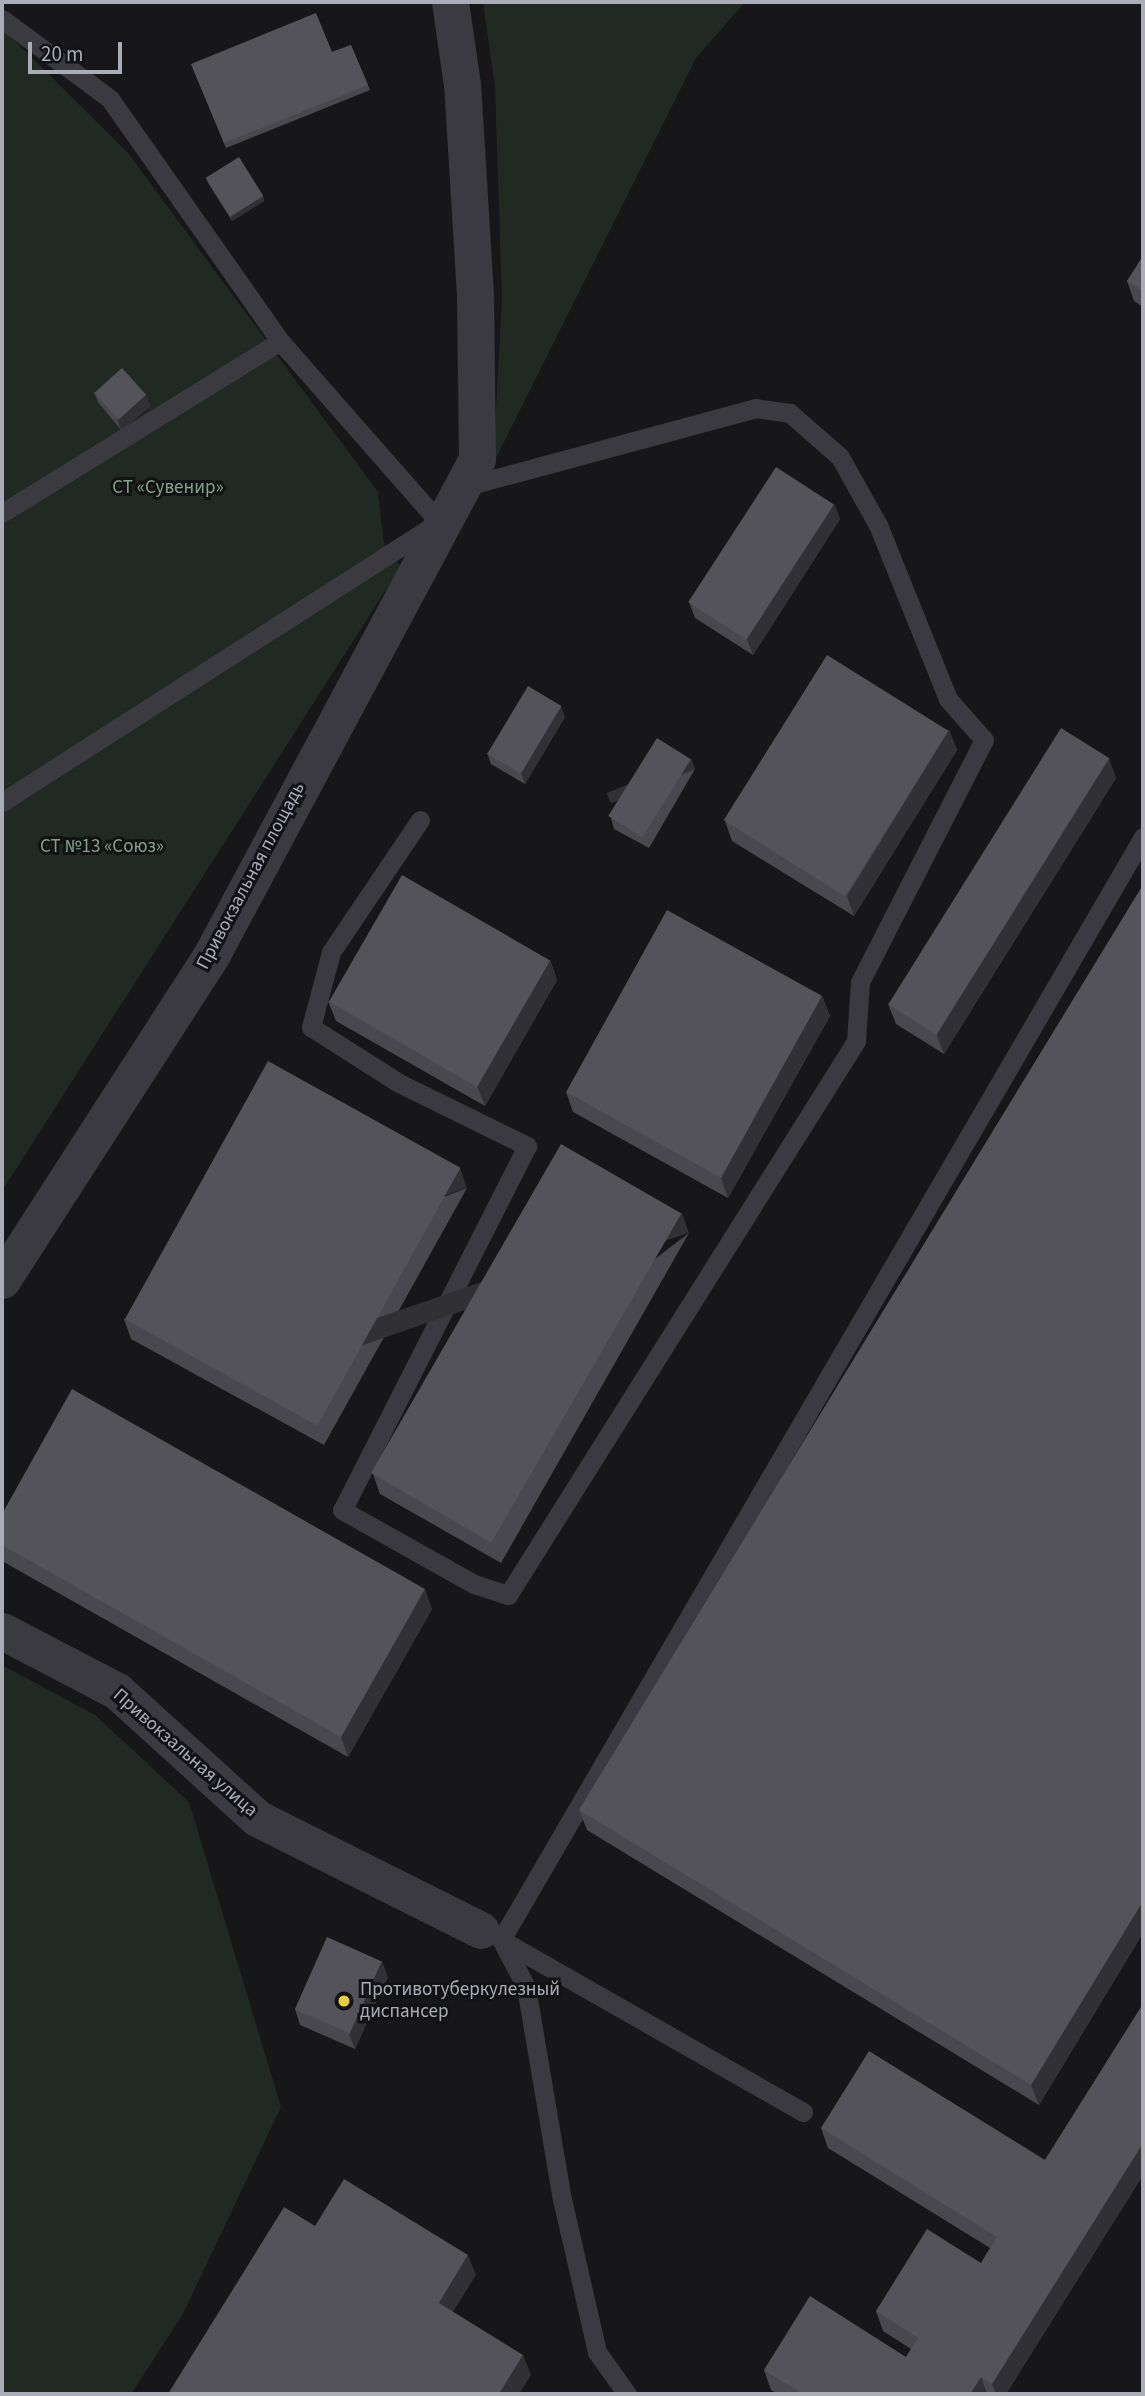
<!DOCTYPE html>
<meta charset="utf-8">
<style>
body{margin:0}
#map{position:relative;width:1145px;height:2396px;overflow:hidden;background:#171719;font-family:"Source Sans 3",sans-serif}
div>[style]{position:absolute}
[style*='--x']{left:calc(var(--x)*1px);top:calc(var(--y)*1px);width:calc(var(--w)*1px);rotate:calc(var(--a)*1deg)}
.green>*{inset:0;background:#212923}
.service>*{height:19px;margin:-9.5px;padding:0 9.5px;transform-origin:9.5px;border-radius:9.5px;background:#3a3a40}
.minor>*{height:37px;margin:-18.5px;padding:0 18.5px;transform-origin:18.5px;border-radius:18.5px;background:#3a3a40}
.wall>*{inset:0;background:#49484e}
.shaded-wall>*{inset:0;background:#313034;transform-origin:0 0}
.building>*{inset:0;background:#545359;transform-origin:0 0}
.dots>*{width:19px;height:19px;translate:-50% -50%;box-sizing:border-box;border:4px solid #121214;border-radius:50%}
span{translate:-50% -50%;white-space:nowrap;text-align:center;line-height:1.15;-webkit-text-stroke:6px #121214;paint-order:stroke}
.park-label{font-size:19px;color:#82a28a}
.street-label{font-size:19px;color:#aaacb8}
.poi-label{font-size:19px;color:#aaacb8}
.left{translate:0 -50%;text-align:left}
.frame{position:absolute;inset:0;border:4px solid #aaacb8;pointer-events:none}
.scale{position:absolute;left:28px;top:42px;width:94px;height:32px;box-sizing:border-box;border:4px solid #aaacb8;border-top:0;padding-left:9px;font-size:21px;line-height:24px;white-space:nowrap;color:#aaacb8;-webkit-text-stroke:5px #121214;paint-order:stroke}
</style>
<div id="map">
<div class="green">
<i style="clip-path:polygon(483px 2px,745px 2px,696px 58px,493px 464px,502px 298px,495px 87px)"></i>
<i style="clip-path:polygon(2px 28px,128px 153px,378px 492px,384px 545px,401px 566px,2px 1191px)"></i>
<i style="clip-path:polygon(2px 1665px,95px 1715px,189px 1802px,281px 2107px,183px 2314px,131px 2394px,2px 2394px)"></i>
</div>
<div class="service">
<i style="--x:2;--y:19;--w:134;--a:36.5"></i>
<i style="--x:110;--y:99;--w:296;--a:54.9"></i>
<i style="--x:280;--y:341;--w:241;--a:48.7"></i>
<i style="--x:439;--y:522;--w:519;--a:147.35"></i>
<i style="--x:2;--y:513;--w:327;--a:-31.7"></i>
<i style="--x:420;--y:820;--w:159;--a:124"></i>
<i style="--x:331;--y:952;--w:78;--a:104.9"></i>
<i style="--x:311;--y:1027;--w:104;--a:32.5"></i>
<i style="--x:399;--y:1083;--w:143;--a:26.2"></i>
<i style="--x:527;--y:1146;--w:408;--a:116.9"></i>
<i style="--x:342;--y:1510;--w:151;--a:29.3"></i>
<i style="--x:474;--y:1584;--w:36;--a:18"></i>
<i style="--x:508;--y:1595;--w:654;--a:-57.86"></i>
<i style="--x:856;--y:1041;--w:59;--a:-86.1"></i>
<i style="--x:860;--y:982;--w:272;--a:-62.9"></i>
<i style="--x:984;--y:740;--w:55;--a:-131.3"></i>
<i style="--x:948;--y:699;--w:188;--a:-111.9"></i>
<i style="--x:878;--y:525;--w:78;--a:-119.2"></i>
<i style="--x:840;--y:457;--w:67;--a:-138.7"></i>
<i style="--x:790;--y:413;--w:34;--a:-172"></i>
<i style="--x:756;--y:408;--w:302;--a:164.9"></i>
<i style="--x:501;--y:1939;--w:54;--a:62.5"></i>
<i style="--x:526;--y:1987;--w:215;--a:80.4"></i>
<i style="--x:562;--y:2199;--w:157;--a:77.1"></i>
<i style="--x:597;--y:2352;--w:52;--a:54.5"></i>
<i style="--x:803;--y:2112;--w:348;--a:-150.3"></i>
<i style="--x:501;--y:1940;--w:1276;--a:-59.8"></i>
</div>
<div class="minor">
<i style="--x:2;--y:1280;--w:390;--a:-57.2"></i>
<i style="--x:213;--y:952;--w:559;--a:-61.83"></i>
<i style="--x:477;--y:459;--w:164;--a:-90.7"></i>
<i style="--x:475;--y:295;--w:210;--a:-93.5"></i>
<i style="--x:462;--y:85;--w:84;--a:-98.2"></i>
<i style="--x:2;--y:1631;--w:130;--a:27.6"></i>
<i style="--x:117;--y:1691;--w:189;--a:42.2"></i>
<i style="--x:257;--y:1818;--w:250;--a:26.6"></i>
</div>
<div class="wall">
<i style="clip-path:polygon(351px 45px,370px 90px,226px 148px,191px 64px,332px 52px)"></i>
<i style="clip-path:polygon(206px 177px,263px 196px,264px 201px,232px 221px,208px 183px)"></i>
<i style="clip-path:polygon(1143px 256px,1143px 307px,1134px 301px,1127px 281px)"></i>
<i style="clip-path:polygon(94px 392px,146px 395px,150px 406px,121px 430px,98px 402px)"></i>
<i style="clip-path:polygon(834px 504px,840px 519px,753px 655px,695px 618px,689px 602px)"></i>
<i style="clip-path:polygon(565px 717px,525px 784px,491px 764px,487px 753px)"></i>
<i style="clip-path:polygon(949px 730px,957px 750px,854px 916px,732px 841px,725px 821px)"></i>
<i style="clip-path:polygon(691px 759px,695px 769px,649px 848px,614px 829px,611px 818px)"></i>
<i style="clip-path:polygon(1116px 778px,944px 1054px,896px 1024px,888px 1004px)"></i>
<i style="clip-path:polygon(1143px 885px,1143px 1933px,1039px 2105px,587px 1830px,579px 1810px)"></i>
<i style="clip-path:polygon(550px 960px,557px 980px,485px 1106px,336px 1021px,328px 1001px)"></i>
<i style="clip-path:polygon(822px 996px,830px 1016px,728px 1198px,573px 1112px,566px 1092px)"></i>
<i style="clip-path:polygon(467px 1188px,324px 1445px,131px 1339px,124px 1319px)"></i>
<i style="clip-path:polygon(689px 1233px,501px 1563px,380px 1494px,373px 1474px)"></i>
<i style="clip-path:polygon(2px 1514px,432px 1609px,348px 1757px,2px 1561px)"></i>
<i style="clip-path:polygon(388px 1977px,355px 2049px,300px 2025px,295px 2009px)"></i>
<i style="clip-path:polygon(1143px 2004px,1143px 2175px,1006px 2394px,778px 2394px,771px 2390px,764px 2370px,906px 2357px,911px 2349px,883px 2331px,876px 2311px,981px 2263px,990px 2248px,828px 2148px,821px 2128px,1045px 2160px)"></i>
</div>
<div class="shaded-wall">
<i style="clip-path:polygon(263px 196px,264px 201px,232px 221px,230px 215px)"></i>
<i style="clip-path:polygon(146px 395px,150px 406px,121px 430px,117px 419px)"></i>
<i style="clip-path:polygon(834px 504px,840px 519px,753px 655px,747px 639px)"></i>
<i style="clip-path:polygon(561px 706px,565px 717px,525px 784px,521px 773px)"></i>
<i style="clip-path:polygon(949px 730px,957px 750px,854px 916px,847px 896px)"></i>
<i style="clip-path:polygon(1109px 758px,1116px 778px,944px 1054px,936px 1033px)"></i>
<i style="left:691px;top:759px;width:11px;height:91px;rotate:68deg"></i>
<i style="clip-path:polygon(550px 960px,557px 980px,485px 1106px,477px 1086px)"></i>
<i style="clip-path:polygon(822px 996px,830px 1016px,728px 1198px,721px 1178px)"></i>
<i style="left:460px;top:1168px;width:21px;height:295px;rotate:71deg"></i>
<i style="left:682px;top:1213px;width:21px;height:380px;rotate:71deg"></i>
<i style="clip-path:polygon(425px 1589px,432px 1609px,348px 1757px,341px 1737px)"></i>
<i style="clip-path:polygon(1143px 1901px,1143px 1933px,1039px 2105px,1031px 2085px)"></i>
<i style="clip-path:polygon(382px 1961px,388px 1977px,355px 2049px,349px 2034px)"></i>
<i style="clip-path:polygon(1143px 2143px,1143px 2175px,1006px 2394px,996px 2394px,992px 2384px)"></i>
<i style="clip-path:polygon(468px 2255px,476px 2275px,446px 2323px,439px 2303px)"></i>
<i style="clip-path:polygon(523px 2355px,531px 2375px,519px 2394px,499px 2394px)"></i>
<i style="clip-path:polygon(981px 2377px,987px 2394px,970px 2394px)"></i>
</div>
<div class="building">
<i style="clip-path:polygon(316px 13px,332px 52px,351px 45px,368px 85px,224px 143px,191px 64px)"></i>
<i style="left:239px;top:157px;width:46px;height:39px;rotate:58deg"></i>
<i style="clip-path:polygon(1143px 256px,1143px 291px,1127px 281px)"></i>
<i style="left:122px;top:368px;width:36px;height:37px;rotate:48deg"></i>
<i style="left:776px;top:467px;width:69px;height:161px;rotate:33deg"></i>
<i style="left:827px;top:655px;width:143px;height:195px;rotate:32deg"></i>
<i style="left:528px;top:686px;width:39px;height:79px;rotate:31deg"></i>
<i style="left:1061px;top:728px;width:57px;height:326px;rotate:32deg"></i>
<i style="left:657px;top:738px;width:40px;height:92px;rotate:32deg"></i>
<i style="left:402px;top:875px;width:171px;height:146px;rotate:30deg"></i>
<i style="clip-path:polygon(1143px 885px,1143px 1901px,1031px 2085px,579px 1810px)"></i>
<i style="left:667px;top:910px;width:177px;height:208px;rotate:29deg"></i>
<i style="left:268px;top:1061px;width:220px;height:295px;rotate:29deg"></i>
<i style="left:561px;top:1144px;width:139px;height:380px;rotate:30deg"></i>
<i style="clip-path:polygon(72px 1389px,425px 1589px,341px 1737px,2px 1545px,2px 1514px)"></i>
<i style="left:327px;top:1937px;width:60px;height:79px;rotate:24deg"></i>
<i style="clip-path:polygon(1143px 2004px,1143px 2143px,992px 2384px,981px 2377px,970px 2394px,803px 2394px,764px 2370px,810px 2296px,906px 2357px,918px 2338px,876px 2311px,927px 2229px,981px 2263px,997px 2237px,821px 2128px,869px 2051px,1045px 2160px)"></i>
<i style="clip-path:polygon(344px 2179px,468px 2255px,439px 2303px,523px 2355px,499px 2394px,168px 2394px,284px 2207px,315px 2226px)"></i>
</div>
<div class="dots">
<i style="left:344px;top:2001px;background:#e9ce3f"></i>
</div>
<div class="park-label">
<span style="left:168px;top:488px">СТ «Сувенир»</span>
<span style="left:102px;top:847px">СТ №13 «Союз»</span>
</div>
<div class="street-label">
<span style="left:251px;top:876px;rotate:-62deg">Привокзальная площадь</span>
<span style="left:185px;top:1753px;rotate:41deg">Привокзальная улица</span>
</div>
<div class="poi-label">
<span class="left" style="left:360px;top:2001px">Противотуберкулезный<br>диспансер</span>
</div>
<div class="frame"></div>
<div class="scale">20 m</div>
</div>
